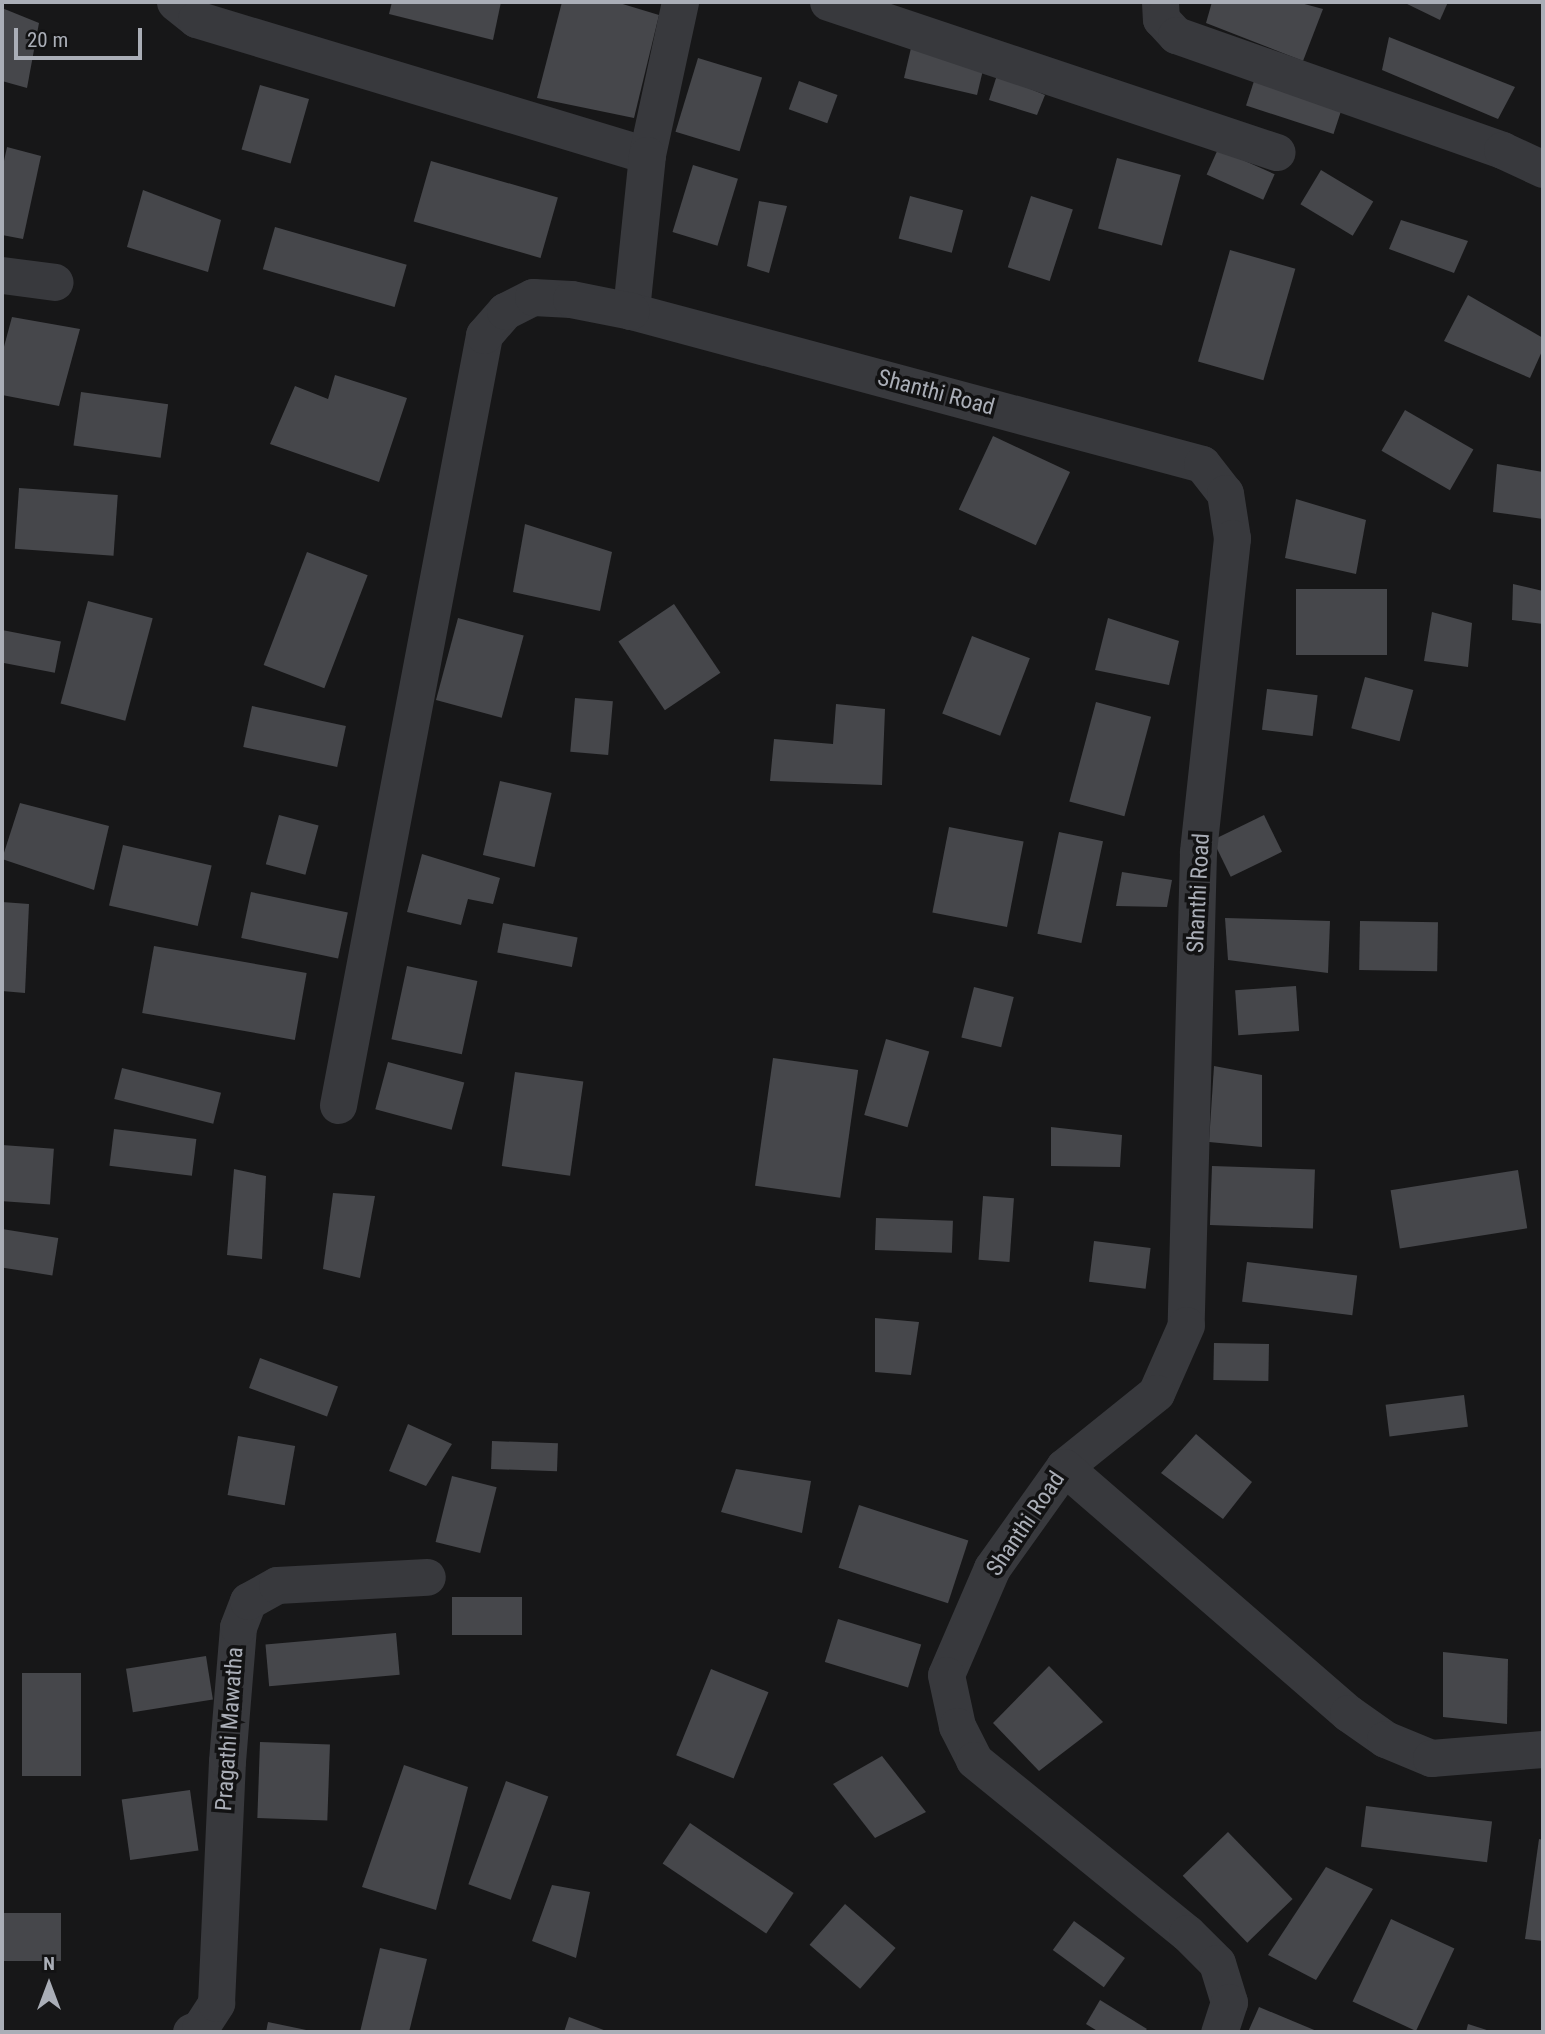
<!DOCTYPE html>
<style>
body{margin:0}
#map{position:relative;width:1545px;height:2034px;overflow:hidden;background:#171718;font-family:"Roboto Condensed",sans-serif}
div>[style]{position:absolute}
[style*='--x']{left:calc(var(--x)*1px);top:calc(var(--y)*1px);width:calc(var(--w)*1px);rotate:calc(var(--a)*1deg)}
.building>*{inset:0;background:#46474b;transform-origin:0 0}
.street>*{height:37px;margin:-18.5px;padding:0 18.5px;transform-origin:18.5px;border-radius:18.5px;background:#38393d}
span{translate:-50% -50%;white-space:nowrap;text-align:center;line-height:1.15;-webkit-text-stroke:7px #121213;paint-order:stroke}
.street-label{font-size:23px;color:#aaaeb7}
.frame{position:absolute;inset:0;border:4px solid #aaaeb7;pointer-events:none}
.north{position:absolute;left:14px;top:1950px;width:70px;height:70px;-webkit-text-stroke:5px #121213;paint-order:stroke;rotate:0deg;font-size:19px;font-weight:700;line-height:28px;text-align:center;color:#aaaeb7}
.north::after{content:'';display:block;margin:auto;width:24px;height:32px;background:#aaaeb7;clip-path:polygon(50% 0,100% 100%,50% 72%,0 100%)}
.scale{position:absolute;left:14px;top:28px;width:128px;height:32px;box-sizing:border-box;border:4px solid #aaaeb7;border-top:0;padding-left:9px;font-size:21px;line-height:24px;white-space:nowrap;color:#aaaeb7;-webkit-text-stroke:5px #121213;paint-order:stroke}
</style>
<div id="map">
<div class="building">
<i style="clip-path:polygon(392px 2px,501px 2px,493px 40px,389px 14px)"></i>
<i style="clip-path:polygon(562px 2px,616px 2px,659px 15px,634px 118px,537px 98px)"></i>
<i style="clip-path:polygon(1212px 2px,1297px 2px,1323px 9px,1303px 61px,1206px 23px)"></i>
<i style="clip-path:polygon(1403px 2px,1448px 2px,1440px 20px)"></i>
<i style="clip-path:polygon(2px 8px,39px 23px,27px 88px,2px 81px)"></i>
<i style="clip-path:polygon(1389px 37px,1515px 87px,1498px 119px,1382px 70px)"></i>
<i style="clip-path:polygon(911px 48px,983px 70px,977px 95px,904px 78px)"></i>
<i style="left:698px;top:58px;width:67px;height:77px;rotate:17deg"></i>
<i style="clip-path:polygon(997px 75px,1045px 95px,1037px 115px,989px 100px)"></i>
<i style="left:1255px;top:78px;width:92px;height:29px;rotate:18deg"></i>
<i style="left:799px;top:81px;width:41px;height:30px;rotate:20deg"></i>
<i style="left:260px;top:85px;width:51px;height:67px;rotate:16deg"></i>
<i style="clip-path:polygon(7px 147px,41px 156px,23px 239px,2px 235px,2px 170px)"></i>
<i style="left:1218px;top:149px;width:62px;height:28px;rotate:24deg"></i>
<i style="left:1117px;top:158px;width:66px;height:73px;rotate:15deg"></i>
<i style="left:431px;top:161px;width:132px;height:63px;rotate:16deg"></i>
<i style="left:693px;top:165px;width:47px;height:70px;rotate:17deg"></i>
<i style="left:1321px;top:170px;width:61px;height:40px;rotate:31deg"></i>
<i style="clip-path:polygon(143px 190px,221px 220px,208px 272px,127px 247px)"></i>
<i style="left:910px;top:196px;width:55px;height:44px;rotate:15deg"></i>
<i style="left:1031px;top:196px;width:44px;height:75px;rotate:18deg"></i>
<i style="clip-path:polygon(759px 201px,787px 206px,769px 273px,747px 266px)"></i>
<i style="clip-path:polygon(1401px 220px,1468px 241px,1454px 273px,1389px 249px)"></i>
<i style="left:275px;top:227px;width:137px;height:44px;rotate:16deg"></i>
<i style="left:1230px;top:250px;width:68px;height:116px;rotate:16deg"></i>
<i style="clip-path:polygon(1468px 295px,1543px 338px,1543px 349px,1530px 378px,1444px 341px)"></i>
<i style="clip-path:polygon(12px 317px,80px 329px,59px 406px,2px 395px,2px 354px)"></i>
<i style="clip-path:polygon(335px 375px,407px 398px,379px 482px,270px 444px,295px 386px,328px 399px)"></i>
<i style="left:81px;top:392px;width:88px;height:54px;rotate:8deg"></i>
<i style="left:1405px;top:410px;width:79px;height:47px;rotate:30deg"></i>
<i style="left:993px;top:436px;width:85px;height:81px;rotate:25deg"></i>
<i style="clip-path:polygon(1497px 464px,1543px 472px,1543px 519px,1493px 512px)"></i>
<i style="left:19px;top:488px;width:99px;height:61px;rotate:4deg"></i>
<i style="clip-path:polygon(1296px 499px,1366px 520px,1356px 574px,1285px 558px)"></i>
<i style="clip-path:polygon(525px 524px,612px 552px,600px 611px,513px 592px)"></i>
<i style="left:307px;top:552px;width:65px;height:121px;rotate:21deg"></i>
<i style="clip-path:polygon(1513px 584px,1543px 591px,1543px 624px,1512px 620px)"></i>
<i style="left:1387px;top:589px;width:66px;height:91px;rotate:90deg"></i>
<i style="left:88px;top:601px;width:67px;height:106px;rotate:15deg"></i>
<i style="left:674px;top:604px;width:83px;height:67px;rotate:56deg"></i>
<i style="clip-path:polygon(1432px 612px,1472px 623px,1468px 667px,1424px 661px)"></i>
<i style="left:458px;top:618px;width:68px;height:85px;rotate:15deg"></i>
<i style="clip-path:polygon(1108px 618px,1179px 641px,1169px 685px,1095px 670px)"></i>
<i style="left:2px;top:630px;width:60px;height:32px;rotate:11deg"></i>
<i style="left:972px;top:636px;width:62px;height:83px;rotate:21deg"></i>
<i style="left:1365px;top:677px;width:50px;height:53px;rotate:15deg"></i>
<i style="left:1267px;top:689px;width:51px;height:41px;rotate:7deg"></i>
<i style="left:575px;top:698px;width:38px;height:54px;rotate:5deg"></i>
<i style="left:1096px;top:702px;width:57px;height:103px;rotate:15deg"></i>
<i style="clip-path:polygon(836px 704px,885px 709px,882px 785px,770px 781px,774px 739px,833px 744px)"></i>
<i style="left:252px;top:706px;width:96px;height:42px;rotate:12deg"></i>
<i style="left:500px;top:781px;width:53px;height:76px;rotate:13deg"></i>
<i style="clip-path:polygon(20px 803px,109px 826px,94px 890px,2px 859px)"></i>
<i style="left:279px;top:815px;width:41px;height:51px;rotate:15deg"></i>
<i style="left:1264px;top:815px;width:41px;height:57px;rotate:64deg"></i>
<i style="left:949px;top:827px;width:76px;height:87px;rotate:11deg"></i>
<i style="left:1059px;top:832px;width:45px;height:104px;rotate:12deg"></i>
<i style="left:123px;top:845px;width:91px;height:62px;rotate:13deg"></i>
<i style="clip-path:polygon(422px 854px,500px 878px,493px 904px,468px 899px,461px 925px,407px 912px)"></i>
<i style="clip-path:polygon(1122px 872px,1172px 880px,1167px 907px,1116px 906px)"></i>
<i style="left:251px;top:892px;width:99px;height:47px;rotate:12deg"></i>
<i style="clip-path:polygon(2px 902px,29px 904px,25px 993px,2px 991px)"></i>
<i style="clip-path:polygon(1225px 918px,1330px 921px,1328px 973px,1228px 960px)"></i>
<i style="left:1360px;top:921px;width:78px;height:49px;rotate:1deg"></i>
<i style="left:503px;top:923px;width:76px;height:30px;rotate:11deg"></i>
<i style="left:154px;top:946px;width:155px;height:68px;rotate:10deg"></i>
<i style="left:407px;top:966px;width:72px;height:75px;rotate:12deg"></i>
<i style="left:1296px;top:986px;width:45px;height:61px;rotate:86deg"></i>
<i style="left:974px;top:987px;width:41px;height:52px;rotate:14deg"></i>
<i style="left:886px;top:1039px;width:45px;height:79px;rotate:16deg"></i>
<i style="left:773px;top:1058px;width:86px;height:129px;rotate:8deg"></i>
<i style="left:388px;top:1062px;width:79px;height:49px;rotate:15deg"></i>
<i style="clip-path:polygon(1214px 1066px,1262px 1075px,1262px 1147px,1209px 1142px)"></i>
<i style="left:122px;top:1068px;width:102px;height:32px;rotate:14deg"></i>
<i style="left:515px;top:1072px;width:69px;height:95px;rotate:8deg"></i>
<i style="clip-path:polygon(1051px 1127px,1122px 1135px,1120px 1167px,1051px 1166px)"></i>
<i style="left:114px;top:1129px;width:83px;height:37px;rotate:7deg"></i>
<i style="left:2px;top:1145px;width:52px;height:56px;rotate:4deg"></i>
<i style="left:1212px;top:1166px;width:103px;height:59px;rotate:2deg"></i>
<i style="clip-path:polygon(234px 1169px,266px 1176px,262px 1259px,227px 1255px)"></i>
<i style="left:1518px;top:1170px;width:59px;height:129px;rotate:81deg"></i>
<i style="clip-path:polygon(333px 1193px,375px 1196px,360px 1278px,323px 1269px)"></i>
<i style="left:983px;top:1196px;width:31px;height:64px;rotate:4deg"></i>
<i style="left:876px;top:1218px;width:77px;height:32px;rotate:2deg"></i>
<i style="left:2px;top:1229px;width:57px;height:38px;rotate:9deg"></i>
<i style="left:1094px;top:1241px;width:57px;height:41px;rotate:7deg"></i>
<i style="left:1247px;top:1262px;width:111px;height:40px;rotate:7deg"></i>
<i style="clip-path:polygon(875px 1318px,919px 1322px,911px 1375px,875px 1372px)"></i>
<i style="left:1214px;top:1343px;width:55px;height:37px;rotate:1deg"></i>
<i style="left:260px;top:1358px;width:83px;height:32px;rotate:20deg"></i>
<i style="left:1464px;top:1395px;width:32px;height:79px;rotate:83deg"></i>
<i style="clip-path:polygon(408px 1424px,452px 1444px,426px 1486px,389px 1471px)"></i>
<i style="clip-path:polygon(1196px 1434px,1252px 1482px,1223px 1519px,1161px 1473px)"></i>
<i style="left:238px;top:1436px;width:58px;height:60px;rotate:10deg"></i>
<i style="left:492px;top:1441px;width:66px;height:28px;rotate:2deg"></i>
<i style="clip-path:polygon(736px 1469px,811px 1481px,802px 1533px,721px 1512px)"></i>
<i style="left:452px;top:1476px;width:46px;height:68px;rotate:14deg"></i>
<i style="left:859px;top:1505px;width:115px;height:66px;rotate:18deg"></i>
<i style="left:452px;top:1597px;width:70px;height:38px"></i>
<i style="left:838px;top:1619px;width:87px;height:45px;rotate:17deg"></i>
<i style="left:396px;top:1633px;width:42px;height:131px;rotate:85deg"></i>
<i style="clip-path:polygon(1443px 1652px,1508px 1659px,1507px 1724px,1443px 1717px)"></i>
<i style="left:206px;top:1656px;width:44px;height:81px;rotate:81deg"></i>
<i style="clip-path:polygon(1049px 1666px,1103px 1722px,1039px 1771px,993px 1723px)"></i>
<i style="left:711px;top:1669px;width:62px;height:93px;rotate:22deg"></i>
<i style="left:22px;top:1673px;width:59px;height:103px"></i>
<i style="left:260px;top:1742px;width:70px;height:76px;rotate:2deg"></i>
<i style="clip-path:polygon(882px 1756px,926px 1812px,875px 1838px,833px 1784px)"></i>
<i style="clip-path:polygon(404px 1765px,468px 1787px,436px 1910px,362px 1887px)"></i>
<i style="left:506px;top:1781px;width:45px;height:110px;rotate:20deg"></i>
<i style="left:190px;top:1790px;width:61px;height:69px;rotate:82deg"></i>
<i style="left:1366px;top:1806px;width:127px;height:41px;rotate:7deg"></i>
<i style="left:690px;top:1823px;width:125px;height:49px;rotate:34deg"></i>
<i style="left:1228px;top:1832px;width:93px;height:63px;rotate:46deg"></i>
<i style="clip-path:polygon(1539px 1839px,1543px 1840px,1543px 1941px,1525px 1939px)"></i>
<i style="clip-path:polygon(1326px 1867px,1373px 1889px,1316px 1980px,1268px 1955px)"></i>
<i style="clip-path:polygon(552px 1885px,590px 1892px,576px 1958px,532px 1941px)"></i>
<i style="left:845px;top:1904px;width:67px;height:54px;rotate:41deg"></i>
<i style="left:2px;top:1913px;width:59px;height:48px"></i>
<i style="left:1391px;top:1919px;width:70px;height:91px;rotate:25deg"></i>
<i style="left:1074px;top:1921px;width:63px;height:36px;rotate:36deg"></i>
<i style="clip-path:polygon(380px 1948px,427px 1959px,409px 2032px,360px 2032px)"></i>
<i style="clip-path:polygon(1100px 2000px,1147px 2029px,1144px 2032px,1099px 2032px,1086px 2024px)"></i>
<i style="clip-path:polygon(1259px 2007px,1319px 2032px,1248px 2032px)"></i>
<i style="clip-path:polygon(569px 2017px,609px 2032px,564px 2032px)"></i>
<i style="clip-path:polygon(268px 2022px,311px 2031px,311px 2032px,266px 2032px)"></i>
<i style="clip-path:polygon(1468px 2024px,1493px 2032px,1466px 2032px)"></i>
</div>
<div class="street">
<i style="--x:175;--y:2;--w:27;--a:39"></i>
<i style="--x:196;--y:19;--w:471;--a:16.8"></i>
<i style="--x:680;--y:2;--w:157;--a:102.2"></i>
<i style="--x:647;--y:155;--w:157;--a:95.9"></i>
<i style="--x:631;--y:311;--w:591;--a:15"></i>
<i style="--x:1202;--y:464;--w:37;--a:52"></i>
<i style="--x:1225;--y:493;--w:46;--a:81.2"></i>
<i style="--x:1232;--y:538;--w:316;--a:96.2"></i>
<i style="--x:1198;--y:852;--w:473;--a:91.5"></i>
<i style="--x:1186;--y:1325;--w:74;--a:113.8"></i>
<i style="--x:1156;--y:1393;--w:118;--a:141.2"></i>
<i style="--x:1064;--y:1467;--w:124;--a:125.5"></i>
<i style="--x:992;--y:1568;--w:116;--a:113.3"></i>
<i style="--x:946;--y:1675;--w:52;--a:77.8"></i>
<i style="--x:957;--y:1726;--w:38;--a:63"></i>
<i style="--x:974;--y:1760;--w:274;--a:39.1"></i>
<i style="--x:1187;--y:1933;--w:42;--a:45"></i>
<i style="--x:1217;--y:1963;--w:41;--a:72.9"></i>
<i style="--x:1229;--y:2002;--w:32;--a:108"></i>
<i style="--x:828;--y:2;--w:473;--a:18.5"></i>
<i style="--x:1160;--y:2;--w:17;--a:87"></i>
<i style="--x:1161;--y:19;--w:22;--a:47"></i>
<i style="--x:1176;--y:35;--w:346;--a:19.4"></i>
<i style="--x:1502;--y:150;--w:45;--a:24.9"></i>
<i style="--x:2;--y:275;--w:53;--a:7.5"></i>
<i style="--x:338;--y:1105;--w:784;--a:-79.26"></i>
<i style="--x:484;--y:335;--w:32;--a:-49"></i>
<i style="--x:505;--y:311;--w:31;--a:-27"></i>
<i style="--x:533;--y:297;--w:38;--a:3"></i>
<i style="--x:571;--y:299;--w:61;--a:11.3"></i>
<i style="--x:1064;--y:1467;--w:376;--a:40.9"></i>
<i style="--x:1348;--y:1713;--w:45;--a:35.1"></i>
<i style="--x:1385;--y:1739;--w:50;--a:22.4"></i>
<i style="--x:1431;--y:1758;--w:112;--a:-4.6"></i>
<i style="--x:191;--y:2032;--w:10;--a:-24"></i>
<i style="--x:200;--y:2028;--w:30;--a:-57"></i>
<i style="--x:216;--y:2003;--w:242;--a:-87.4"></i>
<i style="--x:227;--y:1761;--w:134;--a:-85.3"></i>
<i style="--x:238;--y:1627;--w:28;--a:-69"></i>
<i style="--x:248;--y:1601;--w:33;--a:-29"></i>
<i style="--x:277;--y:1585;--w:150;--a:-3.1"></i>
</div>
<div class="street-label">
<span style="left:936px;top:393px;rotate:15deg">Shanthi Road</span>
<span style="left:1199px;top:893px;rotate:-87deg">Shanthi Road</span>
<span style="left:1026px;top:1524px;rotate:-56deg">Shanthi Road</span>
<span style="left:230px;top:1729px;rotate:-86deg">Pragathi Mawatha</span>
</div>
<div class="frame"></div>
<div class="north">N</div>
<div class="scale">20 m</div>
</div>
